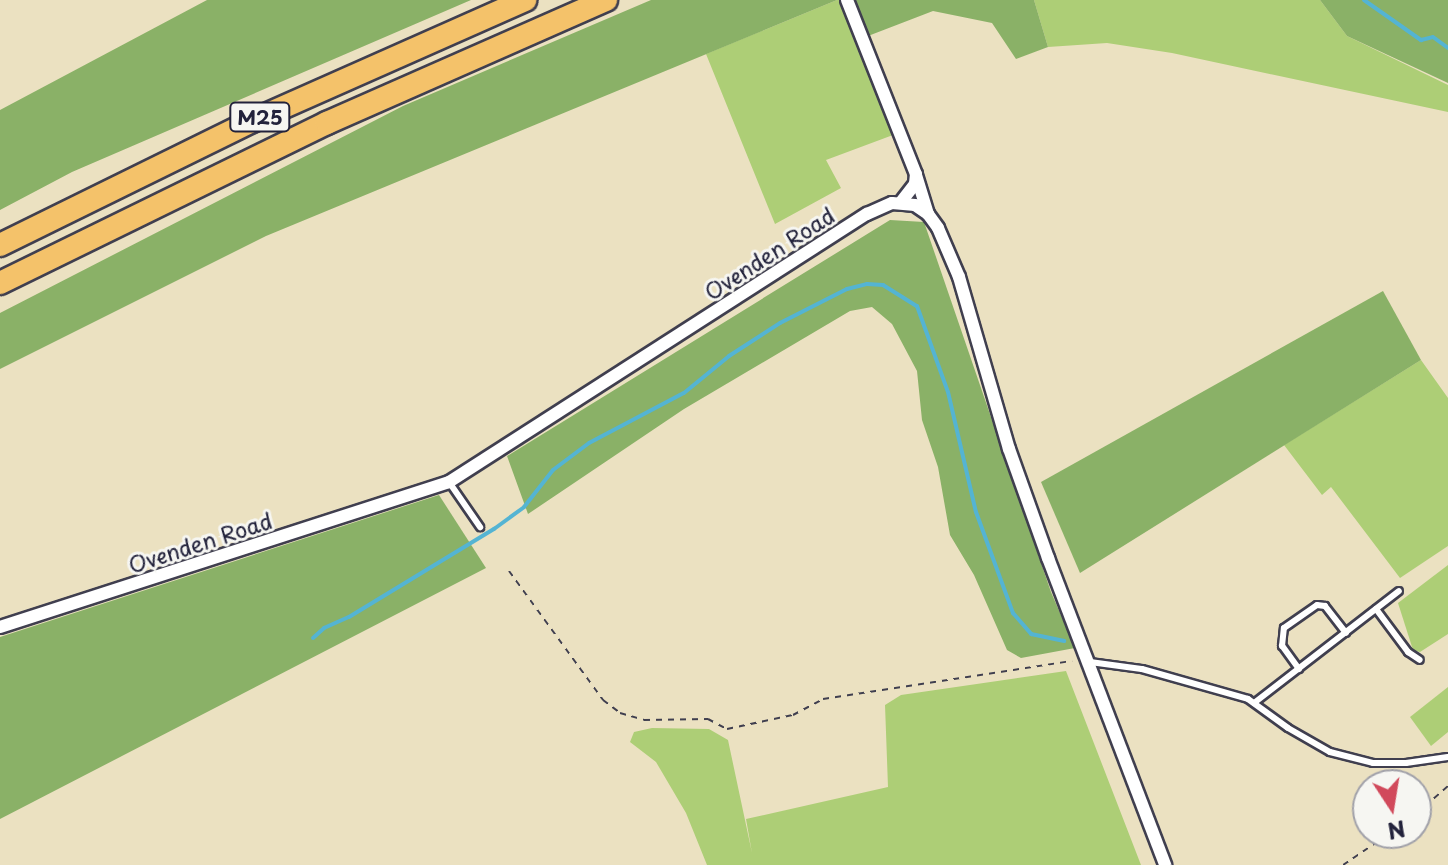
<!DOCTYPE html>
<style>
body{margin:0}
#map{position:relative;width:1448px;height:865px;overflow:hidden;background:#ebe1c1;font-family:"Playpen Sans",sans-serif}
div>[style]{position:absolute}
[style*='--x']{left:calc(var(--x)*1px);top:calc(var(--y)*1px);width:calc(var(--w)*1px);rotate:calc(var(--a)*1deg)}
.green>*{inset:0;background:#adce76}
.forest>*{inset:0;background:#8ab167}
.stream>*{height:4px;margin:-2px;padding:0 2px;transform-origin:2px;border-radius:2px;background:#54b4d3}
.path>*{height:2px;margin-top:-1px;transform-origin:0;background:repeating-linear-gradient(90deg,#403f4f 0 6px,transparent 0 12px)}
.roads{filter:drop-shadow(2px 0 #403f4f) drop-shadow(-2px 0 #403f4f) drop-shadow(0 2px #403f4f) drop-shadow(0 -2px #403f4f)}
.service>*{height:6px;margin:-3px;padding:0 3px;transform-origin:3px;border-radius:3px;background:#fff}
.minor>*{height:12px;margin:-6px;padding:0 6px;transform-origin:6px;border-radius:6px;background:#fff}
.motorway>*{height:22px;margin:-11px;padding:0 11px;transform-origin:11px;border-radius:11px;background:#f4c26a}
span{translate:-50% -50%;white-space:nowrap;text-align:center;line-height:1.15;-webkit-text-stroke:6px #f6f6f2;paint-order:stroke}
.shield-label span{padding:2px 6px;background:#f6f6f2;border:2px solid;border-radius:6px;-webkit-text-stroke-width:0}
.shield-label{font-size:20px;color:#22223b;font-weight:700}
.street-label{font-size:22px;color:#22223b}
.north{position:absolute;left:1352px;top:769px;width:80px;height:80px;box-sizing:border-box;background:#f6f6f2;border:2px solid #a1a1a9;border-radius:50%;rotate:168deg;font-size:22px;font-weight:700;line-height:32px;text-align:center;color:#22223b}
.north::after{content:'';display:block;margin:auto;width:28px;height:36px;background:#d1495b;clip-path:polygon(50% 0,100% 100%,50% 72%,0 100%)}
</style>
<div id="map">
<div class="green">
<i style="clip-path:polygon(837px 0,841px 0,893px 135px,826px 160px,841px 188px,775px 224px,706px 54px)"></i>
<i style="clip-path:polygon(1034px 0,1320px 0,1347px 36px,1448px 85px,1448px 112px,1172px 53px,1107px 43px,1048px 47px)"></i>
<i style="clip-path:polygon(1421px 360px,1448px 398px,1448px 546px,1400px 578px,1331px 487px,1322px 495px,1284px 445px)"></i>
<i style="clip-path:polygon(1448px 565px,1448px 634px,1420px 652px,1413px 650px,1398px 603px)"></i>
<i style="clip-path:polygon(1066px 671px,1141px 865px,707px 865px,686px 813px,656px 762px,630px 742px,634px 732px,652px 728px,709px 729px,728px 740px,752px 853px,746px 819px,888px 787px,885px 705px,901px 695px)"></i>
<i style="clip-path:polygon(1448px 687px,1448px 732px,1431px 746px,1410px 717px)"></i>
</div>
<div class="forest">
<i style="clip-path:polygon(207px 0,471px 0,72px 172px,0 210px,0 110px)"></i>
<i style="clip-path:polygon(651px 0,837px 0,266px 236px,0 369px,0 313px,403px 106px)"></i>
<i style="clip-path:polygon(854px 0,1034px 0,1048px 47px,1016px 59px,992px 23px,933px 11px,868px 36px)"></i>
<i style="clip-path:polygon(1320px 0,1448px 0,1448px 83px,1347px 36px)"></i>
<i style="clip-path:polygon(890px 220px,924px 222px,1051px 592px,1075px 648px,1021px 658px,1007px 650px,974px 575px,950px 535px,938px 467px,922px 420px,917px 371px,892px 324px,872px 307px,850px 311px,684px 409px,528px 514px,507px 456px)"></i>
<i style="clip-path:polygon(1383px 291px,1421px 360px,1080px 573px,1041px 482px)"></i>
<i style="clip-path:polygon(439px 495px,486px 568px,0 819px,0 637px)"></i>
</div>
<div class="stream">
<i style="--x:1364;--y:0;--w:70;--a:35.1"></i>
<i style="--x:1421;--y:40;--w:12;--a:-14"></i>
<i style="--x:1433;--y:37;--w:19;--a:36"></i>
<i style="--x:313;--y:638;--w:15;--a:-42"></i>
<i style="--x:324;--y:628;--w:27;--a:-24"></i>
<i style="--x:349;--y:617;--w:170;--a:-31.3"></i>
<i style="--x:494;--y:529;--w:37;--a:-36"></i>
<i style="--x:524;--y:507;--w:47;--a:-51.9"></i>
<i style="--x:553;--y:470;--w:45;--a:-36.9"></i>
<i style="--x:589;--y:443;--w:107;--a:-27.8"></i>
<i style="--x:684;--y:393;--w:58;--a:-39.4"></i>
<i style="--x:729;--y:356;--w:61;--a:-32.9"></i>
<i style="--x:780;--y:323;--w:75;--a:-26.9"></i>
<i style="--x:847;--y:289;--w:21;--a:-14"></i>
<i style="--x:867;--y:284;--w:16;--a:4"></i>
<i style="--x:883;--y:285;--w:40;--a:32"></i>
<i style="--x:917;--y:306;--w:91;--a:70.2"></i>
<i style="--x:948;--y:392;--w:123;--a:76.9"></i>
<i style="--x:976;--y:512;--w:108;--a:69.9"></i>
<i style="--x:1013;--y:613;--w:28;--a:49"></i>
<i style="--x:1031;--y:634;--w:34;--a:12"></i>
</div>
<div class="path">
<i style="--x:509;--y:571;--w:160;--a:53.9"></i>
<i style="--x:603;--y:700;--w:21;--a:37"></i>
<i style="--x:620;--y:713;--w:25;--a:16"></i>
<i style="--x:644;--y:720;--w:64;--a:-0.9"></i>
<i style="--x:708;--y:719;--w:21;--a:28"></i>
<i style="--x:727;--y:729;--w:67;--a:-12"></i>
<i style="--x:793;--y:715;--w:34;--a:-28"></i>
<i style="--x:823;--y:699;--w:252;--a:-8.7"></i>
<i style="--x:1416;--y:814;--w:43;--a:-41.2"></i>
<i style="--x:1343;--y:865;--w:57;--a:-34.2"></i>
</div>
<div class="roads">
<div class="service">
<i style="--x:449;--y:482;--w:55;--a:55.4"></i>
<i style="--x:1376;--y:609;--w:54;--a:53.3"></i>
<i style="--x:1408;--y:652;--w:14;--a:34"></i>
<i style="--x:1090;--y:662;--w:52;--a:7.7"></i>
<i style="--x:1142;--y:669;--w:110;--a:15.8"></i>
<i style="--x:1248;--y:699;--w:49;--a:35.9"></i>
<i style="--x:1288;--y:728;--w:48;--a:29.7"></i>
<i style="--x:1330;--y:752;--w:44;--a:14.3"></i>
<i style="--x:1373;--y:763;--w:33;--a:0"></i>
<i style="--x:1406;--y:763;--w:42;--a:-8.1"></i>
<i style="--x:1299;--y:669;--w:29;--a:-126"></i>
<i style="--x:1282;--y:646;--w:18;--a:-84"></i>
<i style="--x:1284;--y:628;--w:40;--a:-34.9"></i>
<i style="--x:1317;--y:605;--w:8;--a:7"></i>
<i style="--x:1325;--y:606;--w:34;--a:52"></i>
<i style="--x:1254;--y:703;--w:183;--a:-37.7"></i>
</div>
<div class="minor">
<i style="--x:847;--y:0;--w:187;--a:68.4"></i>
<i style="--x:916;--y:174;--w:10;--a:96"></i>
<i style="--x:915;--y:184;--w:23;--a:128"></i>
<i style="--x:916;--y:175;--w:41;--a:72.9"></i>
<i style="--x:0;--y:627;--w:472;--a:-17.9"></i>
<i style="--x:449;--y:482;--w:497;--a:-32.7"></i>
<i style="--x:867;--y:214;--w:27;--a:-24"></i>
<i style="--x:892;--y:203;--w:23;--a:5"></i>
<i style="--x:915;--y:205;--w:16;--a:35"></i>
<i style="--x:928;--y:214;--w:17;--a:54"></i>
<i style="--x:938;--y:228;--w:53;--a:66.8"></i>
<i style="--x:959;--y:277;--w:179;--a:73.8"></i>
<i style="--x:1009;--y:449;--w:116;--a:70.3"></i>
<i style="--x:1048;--y:558;--w:329;--a:69.1"></i>
</div>
<div class="motorway">
<i style="--x:0;--y:245;--w:281;--a:-26.2"></i>
<i style="--x:252;--y:121;--w:299;--a:-23.9"></i>
<i style="--x:0;--y:283;--w:364;--a:-26.1"></i>
<i style="--x:327;--y:123;--w:305;--a:-23.8"></i>
</div>
</div>
<div class="shield-label">
<span style="left:260px;top:117px">M25</span>
</div>
<div class="street-label">
<span style="left:769px;top:253px;rotate:-33deg">Ovenden Road</span>
<span style="left:200px;top:542px;rotate:-18deg">Ovenden Road</span>
</div>
<div class="north">N</div>
</div>
